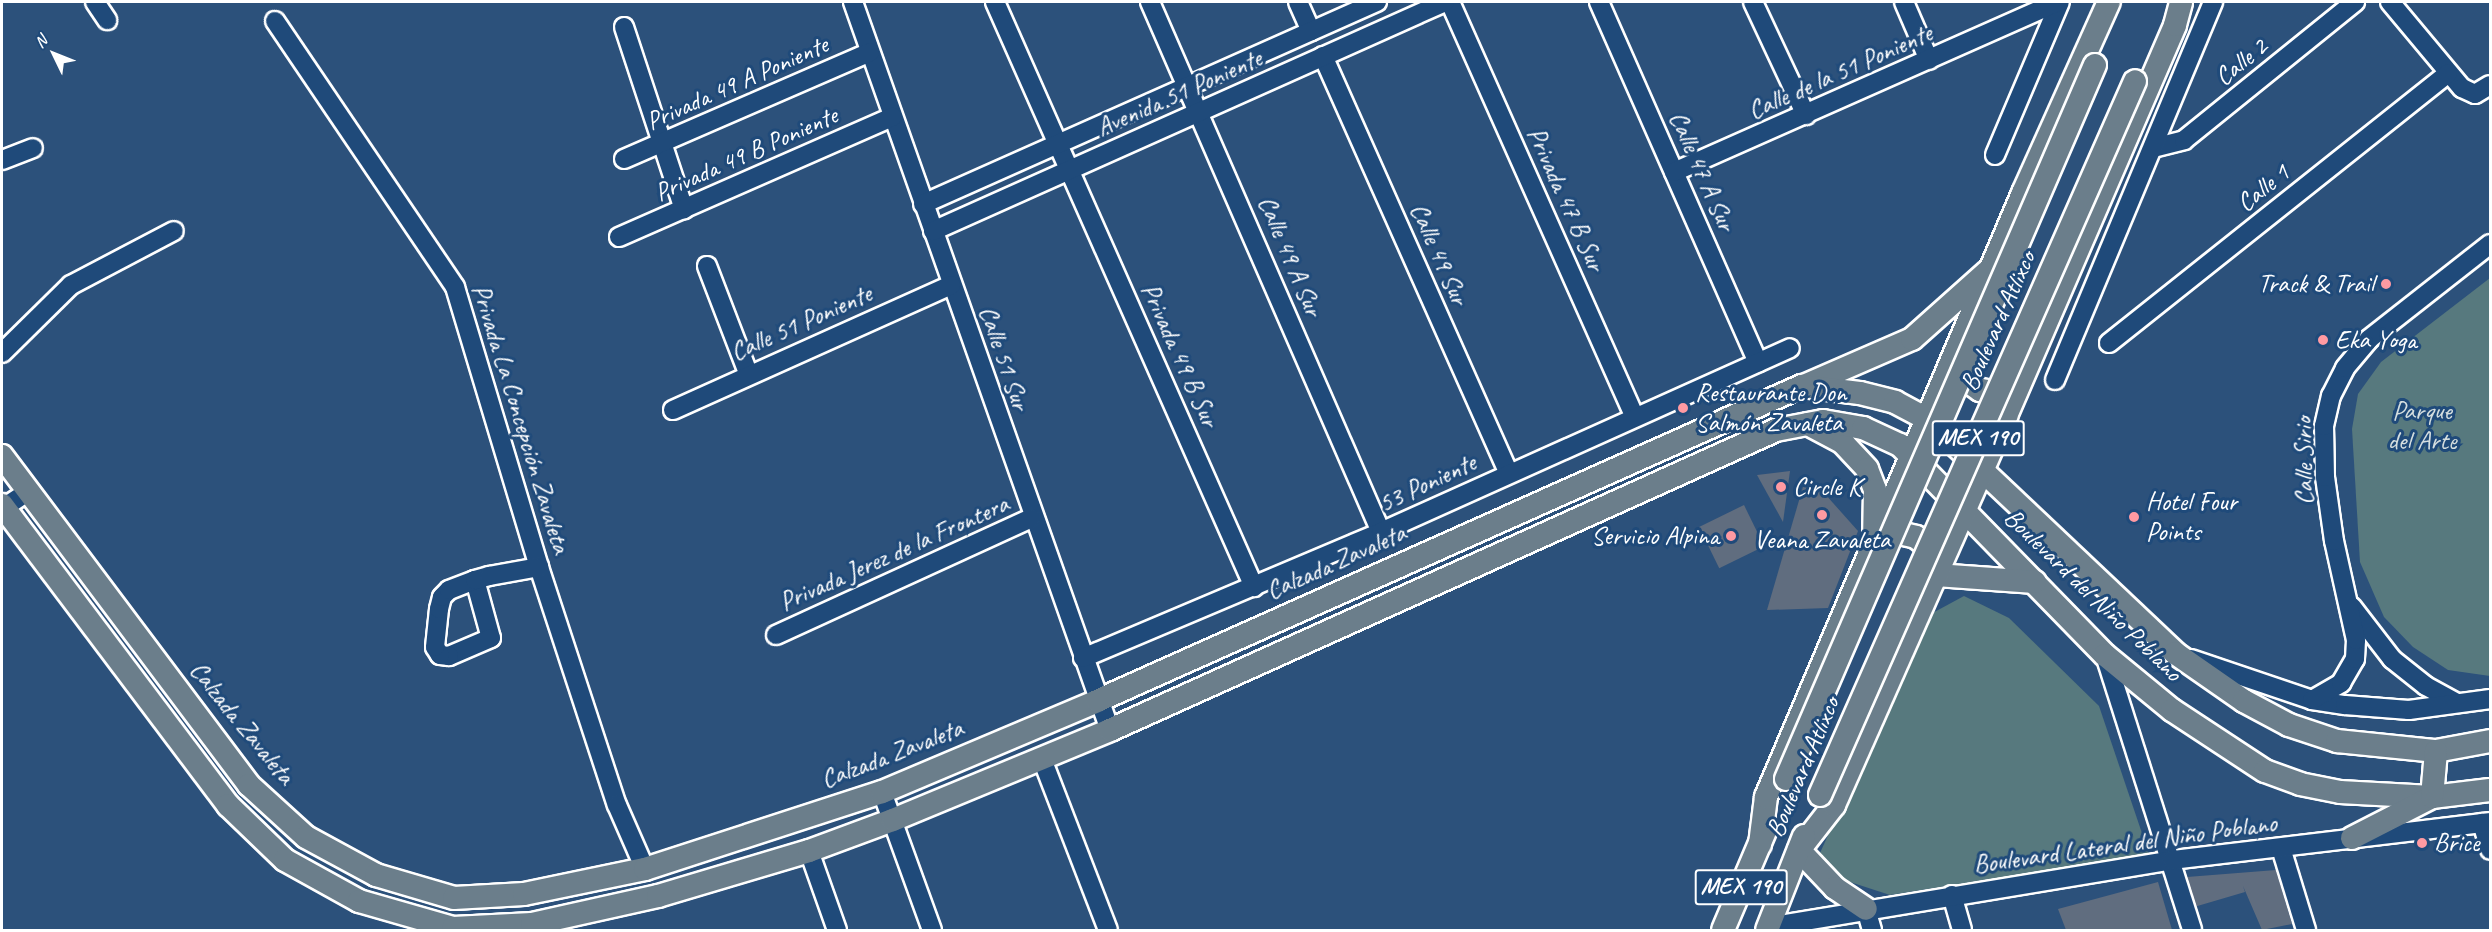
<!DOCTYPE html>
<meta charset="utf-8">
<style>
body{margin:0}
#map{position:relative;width:2492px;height:932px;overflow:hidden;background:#2c517b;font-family:Caveat,sans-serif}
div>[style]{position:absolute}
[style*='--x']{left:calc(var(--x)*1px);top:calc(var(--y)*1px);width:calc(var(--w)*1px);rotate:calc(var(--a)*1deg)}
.green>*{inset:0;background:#57797e}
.building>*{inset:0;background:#606d7f;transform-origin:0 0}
.roads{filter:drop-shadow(2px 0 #fff) drop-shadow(-2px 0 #fff) drop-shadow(0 2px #fff) drop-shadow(0 -2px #fff)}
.minor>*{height:18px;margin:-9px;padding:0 9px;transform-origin:9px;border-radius:9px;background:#1f4a7a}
.major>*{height:22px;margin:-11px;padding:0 11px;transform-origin:11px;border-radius:11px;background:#6b7e8b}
.bridges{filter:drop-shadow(2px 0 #fff) drop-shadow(-2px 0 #fff) drop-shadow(0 2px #fff) drop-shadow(0 -2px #fff)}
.major-bridge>*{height:22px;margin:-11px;padding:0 11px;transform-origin:11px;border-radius:11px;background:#6b7e8b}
.dots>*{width:16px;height:16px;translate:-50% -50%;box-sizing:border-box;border:3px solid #1f4a7a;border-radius:50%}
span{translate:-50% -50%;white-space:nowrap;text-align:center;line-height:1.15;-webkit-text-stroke:6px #1f4a7a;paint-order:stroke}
.shield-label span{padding:2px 4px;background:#1f4a7a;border:2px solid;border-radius:4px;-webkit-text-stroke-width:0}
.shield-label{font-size:24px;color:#fff;font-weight:700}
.street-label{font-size:26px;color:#fff}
.poi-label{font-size:26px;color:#fff}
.right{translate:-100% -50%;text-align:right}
.left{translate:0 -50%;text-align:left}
.park-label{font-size:26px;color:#d5dedf}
.frame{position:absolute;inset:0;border:3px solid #fff;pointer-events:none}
.north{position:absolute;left:24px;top:24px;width:60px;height:60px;-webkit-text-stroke:4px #1f4a7a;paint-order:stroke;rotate:313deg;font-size:16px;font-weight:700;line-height:24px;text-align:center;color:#fff}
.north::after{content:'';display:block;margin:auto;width:21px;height:27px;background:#fff;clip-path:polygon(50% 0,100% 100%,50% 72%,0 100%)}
</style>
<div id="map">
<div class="green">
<i style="clip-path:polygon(2490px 278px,2490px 676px,2448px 670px,2413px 647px,2384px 617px,2360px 562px,2352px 429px,2358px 394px,2381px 362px)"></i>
<i style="clip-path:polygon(1964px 596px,2009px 618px,2099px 706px,2149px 854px,1890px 895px,1847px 881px,1820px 853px,1927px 616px)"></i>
</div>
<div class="building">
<i style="clip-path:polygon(1790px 471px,1783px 522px,1757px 475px)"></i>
<i style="clip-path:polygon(1805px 480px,1817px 485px,1858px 531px,1828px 608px,1767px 610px)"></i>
<i style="left:1744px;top:505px;width:46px;height:50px;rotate:64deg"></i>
<i style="clip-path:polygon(2276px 870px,2292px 924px,2262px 930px,2243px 886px,2245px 892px,2194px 907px,2187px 877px)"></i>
<i style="clip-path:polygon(2158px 882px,2172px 930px,2066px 930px,2058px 909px)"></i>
</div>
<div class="roads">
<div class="minor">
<i style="--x:95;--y:2;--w:22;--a:56"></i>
<i style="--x:853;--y:2;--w:772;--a:70.56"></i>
<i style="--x:995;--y:2;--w:640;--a:66.12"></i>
<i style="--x:1150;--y:2;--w:578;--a:66.45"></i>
<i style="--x:1298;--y:2;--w:32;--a:66"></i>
<i style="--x:1450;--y:2;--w:454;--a:66"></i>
<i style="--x:1599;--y:2;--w:394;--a:66.2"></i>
<i style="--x:1753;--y:2;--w:125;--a:64.9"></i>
<i style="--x:1904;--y:2;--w:63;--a:66.7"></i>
<i style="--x:2390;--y:2;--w:112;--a:50.1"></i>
<i style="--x:2462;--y:88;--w:14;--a:25"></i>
<i style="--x:2475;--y:94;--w:17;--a:-31"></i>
<i style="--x:275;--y:21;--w:321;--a:55.9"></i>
<i style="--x:455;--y:287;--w:292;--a:73.3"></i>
<i style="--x:539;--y:567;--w:250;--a:71.9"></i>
<i style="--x:617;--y:805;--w:70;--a:66.4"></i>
<i style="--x:624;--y:27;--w:192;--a:71.8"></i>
<i style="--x:1323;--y:56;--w:457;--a:66"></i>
<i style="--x:2153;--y:148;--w:32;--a:-14"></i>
<i style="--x:2184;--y:140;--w:220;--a:-38.9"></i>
<i style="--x:1995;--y:155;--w:166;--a:-67"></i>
<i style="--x:624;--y:159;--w:268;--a:-23.5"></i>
<i style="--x:2;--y:160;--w:33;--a:-21"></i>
<i style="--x:1674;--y:172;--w:419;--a:-23.9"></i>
<i style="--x:923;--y:204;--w:497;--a:-24"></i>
<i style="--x:933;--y:231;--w:561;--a:-24.1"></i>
<i style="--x:619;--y:237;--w:299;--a:-23.7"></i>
<i style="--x:707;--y:266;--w:115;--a:69"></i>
<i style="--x:2109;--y:343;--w:433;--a:-38.5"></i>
<i style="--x:2;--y:353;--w:97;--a:-44.6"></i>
<i style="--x:71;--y:285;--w:116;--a:-27.7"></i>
<i style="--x:2055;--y:380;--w:410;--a:-67.3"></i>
<i style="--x:673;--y:410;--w:305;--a:-24.2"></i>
<i style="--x:2;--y:509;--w:32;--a:-34"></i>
<i style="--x:475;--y:580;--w:60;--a:74.6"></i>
<i style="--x:491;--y:638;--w:46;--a:156.8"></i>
<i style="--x:449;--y:656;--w:9;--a:-174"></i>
<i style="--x:440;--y:655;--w:9;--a:-122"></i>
<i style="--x:435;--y:647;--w:38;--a:-84"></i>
<i style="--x:439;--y:609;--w:12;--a:-76"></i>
<i style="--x:442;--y:597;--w:10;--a:-45"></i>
<i style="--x:449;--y:590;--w:28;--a:-21"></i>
<i style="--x:475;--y:580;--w:15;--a:-16"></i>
<i style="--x:489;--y:576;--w:51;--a:-10.2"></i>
<i style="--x:2352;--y:607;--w:66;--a:52.4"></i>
<i style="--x:2392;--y:659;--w:43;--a:38.5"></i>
<i style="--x:2426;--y:686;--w:35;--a:29"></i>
<i style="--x:776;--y:635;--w:281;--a:-24.6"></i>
<i style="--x:2105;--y:655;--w:288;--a:72.4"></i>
<i style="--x:1083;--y:658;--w:324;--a:-22.9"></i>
<i style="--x:1381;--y:532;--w:448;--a:-24.2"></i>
<i style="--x:2191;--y:659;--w:128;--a:18.7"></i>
<i style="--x:2312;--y:700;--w:33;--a:9"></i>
<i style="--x:2345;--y:705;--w:64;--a:4.5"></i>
<i style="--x:2409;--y:710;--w:82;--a:-7.7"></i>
<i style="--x:2312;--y:700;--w:34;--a:-30"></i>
<i style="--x:2341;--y:683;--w:28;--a:-60"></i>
<i style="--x:2355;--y:659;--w:19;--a:-87"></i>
<i style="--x:2356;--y:640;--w:101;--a:-102.5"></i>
<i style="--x:2334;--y:541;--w:65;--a:-98"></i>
<i style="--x:2325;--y:477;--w:51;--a:-91.1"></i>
<i style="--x:2324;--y:426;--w:31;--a:-77"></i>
<i style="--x:2331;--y:396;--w:31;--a:-63"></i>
<i style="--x:2345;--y:368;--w:38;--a:-50"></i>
<i style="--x:2369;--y:339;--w:154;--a:-38.1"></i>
<i style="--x:1042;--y:759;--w:183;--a:68.9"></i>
<i style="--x:882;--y:792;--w:147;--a:70.1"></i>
<i style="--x:2482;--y:823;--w:28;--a:73"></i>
<i style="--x:2281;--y:848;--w:86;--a:73"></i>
<i style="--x:809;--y:851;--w:84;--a:70.5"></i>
<i style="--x:1952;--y:895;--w:36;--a:74"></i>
<i style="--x:1866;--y:909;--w:22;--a:74"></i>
<i style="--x:1768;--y:927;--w:410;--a:-9.4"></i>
<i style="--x:2172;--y:860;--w:320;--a:-6.8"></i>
</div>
<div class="major">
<i style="--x:1950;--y:369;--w:37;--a:35"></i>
<i style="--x:1980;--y:390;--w:34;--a:8"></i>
<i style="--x:1806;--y:385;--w:116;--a:-23.5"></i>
<i style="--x:1912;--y:339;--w:101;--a:-41.8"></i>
<i style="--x:1808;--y:424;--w:40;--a:28"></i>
<i style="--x:1843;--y:443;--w:35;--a:47"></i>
<i style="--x:1867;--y:469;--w:22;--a:69"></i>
<i style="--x:1875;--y:490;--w:50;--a:91.1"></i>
<i style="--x:1874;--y:540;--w:26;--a:-16"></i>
<i style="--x:1899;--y:533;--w:17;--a:13"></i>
<i style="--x:1916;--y:537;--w:16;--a:38"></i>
<i style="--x:1929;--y:547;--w:19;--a:72"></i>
<i style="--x:2;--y:456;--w:411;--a:53.1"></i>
<i style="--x:249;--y:785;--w:77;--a:42.4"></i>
<i style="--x:306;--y:837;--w:80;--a:28.5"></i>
<i style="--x:376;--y:875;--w:81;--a:16.4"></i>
<i style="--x:454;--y:898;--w:70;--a:-3.3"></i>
<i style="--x:524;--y:894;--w:124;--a:-11.7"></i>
<i style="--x:645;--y:869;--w:249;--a:-18"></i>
<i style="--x:882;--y:792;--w:233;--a:-22.9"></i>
<i style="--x:1097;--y:701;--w:772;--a:-24.08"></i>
<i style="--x:1802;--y:386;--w:58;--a:6.9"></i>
<i style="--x:1860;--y:393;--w:36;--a:14"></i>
<i style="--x:1895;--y:402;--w:38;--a:28"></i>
<i style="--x:1929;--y:420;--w:339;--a:43.4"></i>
<i style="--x:2175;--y:653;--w:84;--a:34.8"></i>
<i style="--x:2244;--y:701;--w:51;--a:28.1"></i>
<i style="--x:2289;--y:725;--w:51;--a:18.4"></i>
<i style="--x:2337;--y:741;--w:100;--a:5.8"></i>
<i style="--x:2436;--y:751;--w:55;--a:-10.5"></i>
<i style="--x:2;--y:505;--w:376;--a:53"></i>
<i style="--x:228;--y:805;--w:79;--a:44"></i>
<i style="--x:285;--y:860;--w:85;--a:29"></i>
<i style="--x:359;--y:901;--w:98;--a:16"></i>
<i style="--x:453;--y:928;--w:79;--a:-2.9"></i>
<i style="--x:532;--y:924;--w:129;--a:-12.5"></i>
<i style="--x:658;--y:896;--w:158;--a:-16.6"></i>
<i style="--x:809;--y:851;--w:90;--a:-20.3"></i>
<i style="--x:893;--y:820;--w:235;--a:-22.5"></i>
<i style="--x:1110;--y:730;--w:730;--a:-24.25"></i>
<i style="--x:1776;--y:430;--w:48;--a:-10.8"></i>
<i style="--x:1823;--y:421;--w:41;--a:9.9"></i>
<i style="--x:1863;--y:428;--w:41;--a:24.7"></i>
<i style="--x:1900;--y:445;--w:293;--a:45.7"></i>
<i style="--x:2105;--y:655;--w:87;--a:39.4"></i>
<i style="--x:2172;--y:710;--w:111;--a:33.3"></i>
<i style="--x:2265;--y:771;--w:37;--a:20"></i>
<i style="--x:2300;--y:784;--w:41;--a:11.3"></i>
<i style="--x:2340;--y:792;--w:92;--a:3.1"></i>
<i style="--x:2432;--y:797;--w:58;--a:-6.9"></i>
<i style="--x:1936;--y:575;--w:99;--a:4"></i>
<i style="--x:2352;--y:838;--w:90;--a:-27.1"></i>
<i style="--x:2432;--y:797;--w:46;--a:-85"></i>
<i style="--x:1760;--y:844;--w:47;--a:-82.7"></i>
<i style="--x:1766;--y:797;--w:656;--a:-66.95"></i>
<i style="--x:2023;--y:193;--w:209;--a:-65.8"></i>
<i style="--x:1799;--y:850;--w:57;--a:-52.1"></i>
<i style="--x:1834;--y:805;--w:425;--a:-66.1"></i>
<i style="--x:2006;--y:416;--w:426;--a:-66.6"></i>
<i style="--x:2175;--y:25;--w:24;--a:-75"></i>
<i style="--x:1799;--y:850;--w:52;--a:46.5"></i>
<i style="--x:1835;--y:888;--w:37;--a:34"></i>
<i style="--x:1723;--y:930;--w:108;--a:-67"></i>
<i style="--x:1767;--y:930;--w:101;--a:-68.5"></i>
</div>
</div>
<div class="bridges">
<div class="major-bridge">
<i style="--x:1786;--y:779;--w:778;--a:-66.6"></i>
<i style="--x:1820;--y:795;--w:780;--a:-66.19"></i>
</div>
</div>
<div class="dots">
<i style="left:2386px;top:284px;background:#ff9aa2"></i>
<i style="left:2323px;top:340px;background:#ff9aa2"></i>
<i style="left:1683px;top:408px;background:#ff9aa2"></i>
<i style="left:1781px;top:487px;background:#ff9aa2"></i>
<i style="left:1822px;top:515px;background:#ff9aa2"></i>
<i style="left:2134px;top:517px;background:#ff9aa2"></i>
<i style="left:1731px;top:536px;background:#ff9aa2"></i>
<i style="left:2422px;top:843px;background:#ff9aa2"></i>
</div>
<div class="shield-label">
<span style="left:1978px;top:438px">MEX 190</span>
<span style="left:1741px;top:887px">MEX 190</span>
</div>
<div class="street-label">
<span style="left:2241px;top:62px;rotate:-39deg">Calle 2</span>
<span style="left:1840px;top:72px;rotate:-24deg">Calle de la 51 Poniente</span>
<span style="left:737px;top:83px;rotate:-24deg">Privada 49 A Poniente</span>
<span style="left:1179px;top:93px;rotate:-24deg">Avenida 51 Poniente</span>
<span style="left:746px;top:154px;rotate:-24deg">Privada 49 B Poniente</span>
<span style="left:1702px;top:171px;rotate:66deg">Calle 47 A Sur</span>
<span style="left:2263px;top:188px;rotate:-39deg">Calle 1</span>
<span style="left:1566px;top:199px;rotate:66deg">Privada 47 B Sur</span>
<span style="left:1439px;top:254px;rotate:66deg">Calle 49 Sur</span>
<span style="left:1290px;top:256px;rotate:67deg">Calle 49 A Sur</span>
<span style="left:1998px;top:321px;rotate:-66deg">Boulevard Atlixco</span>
<span style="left:801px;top:323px;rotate:-24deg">Calle 51 Poniente</span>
<span style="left:1180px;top:355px;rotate:66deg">Privada 49 B Sur</span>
<span style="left:1004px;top:358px;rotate:71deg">Calle 51 Sur</span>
<span style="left:521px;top:419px;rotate:73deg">Privada La Concepción Zavaleta</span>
<span style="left:2304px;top:461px;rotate:-91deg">Calle Sirio</span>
<span style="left:1427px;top:483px;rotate:-25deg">53 Poniente</span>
<span style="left:894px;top:553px;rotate:-24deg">Privada Jerez de la Frontera</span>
<span style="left:1336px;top:562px;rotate:-24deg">Calzada Zavaleta</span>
<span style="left:2093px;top:595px;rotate:44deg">Boulevard del Niño Poblano</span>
<span style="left:242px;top:723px;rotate:51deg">Calzada Zavaleta</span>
<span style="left:892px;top:754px;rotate:-21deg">Calzada Zavaleta</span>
<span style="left:1803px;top:767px;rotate:-67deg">Boulevard Atlixco</span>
<span style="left:2125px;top:844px;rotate:-8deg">Boulevard Lateral del Niño Poblano</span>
</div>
<div class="poi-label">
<span class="right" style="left:2374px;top:284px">Track &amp; Trail</span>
<span class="left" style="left:2335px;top:340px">Eka Yoga</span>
<span class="left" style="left:1695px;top:408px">Restaurante Don<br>Salmón Zavaleta</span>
<span class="left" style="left:1793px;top:487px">Circle K</span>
<span class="left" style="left:2146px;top:517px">Hotel Four<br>Points</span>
<span class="right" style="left:1719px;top:536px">Servicio Alpina</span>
<span style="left:1822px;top:540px">Veana Zavaleta</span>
<span class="left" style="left:2434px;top:843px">Brice</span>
</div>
<div class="park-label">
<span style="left:2422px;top:426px">Parque<br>del Arte</span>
</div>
<div class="frame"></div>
<div class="north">N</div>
</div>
